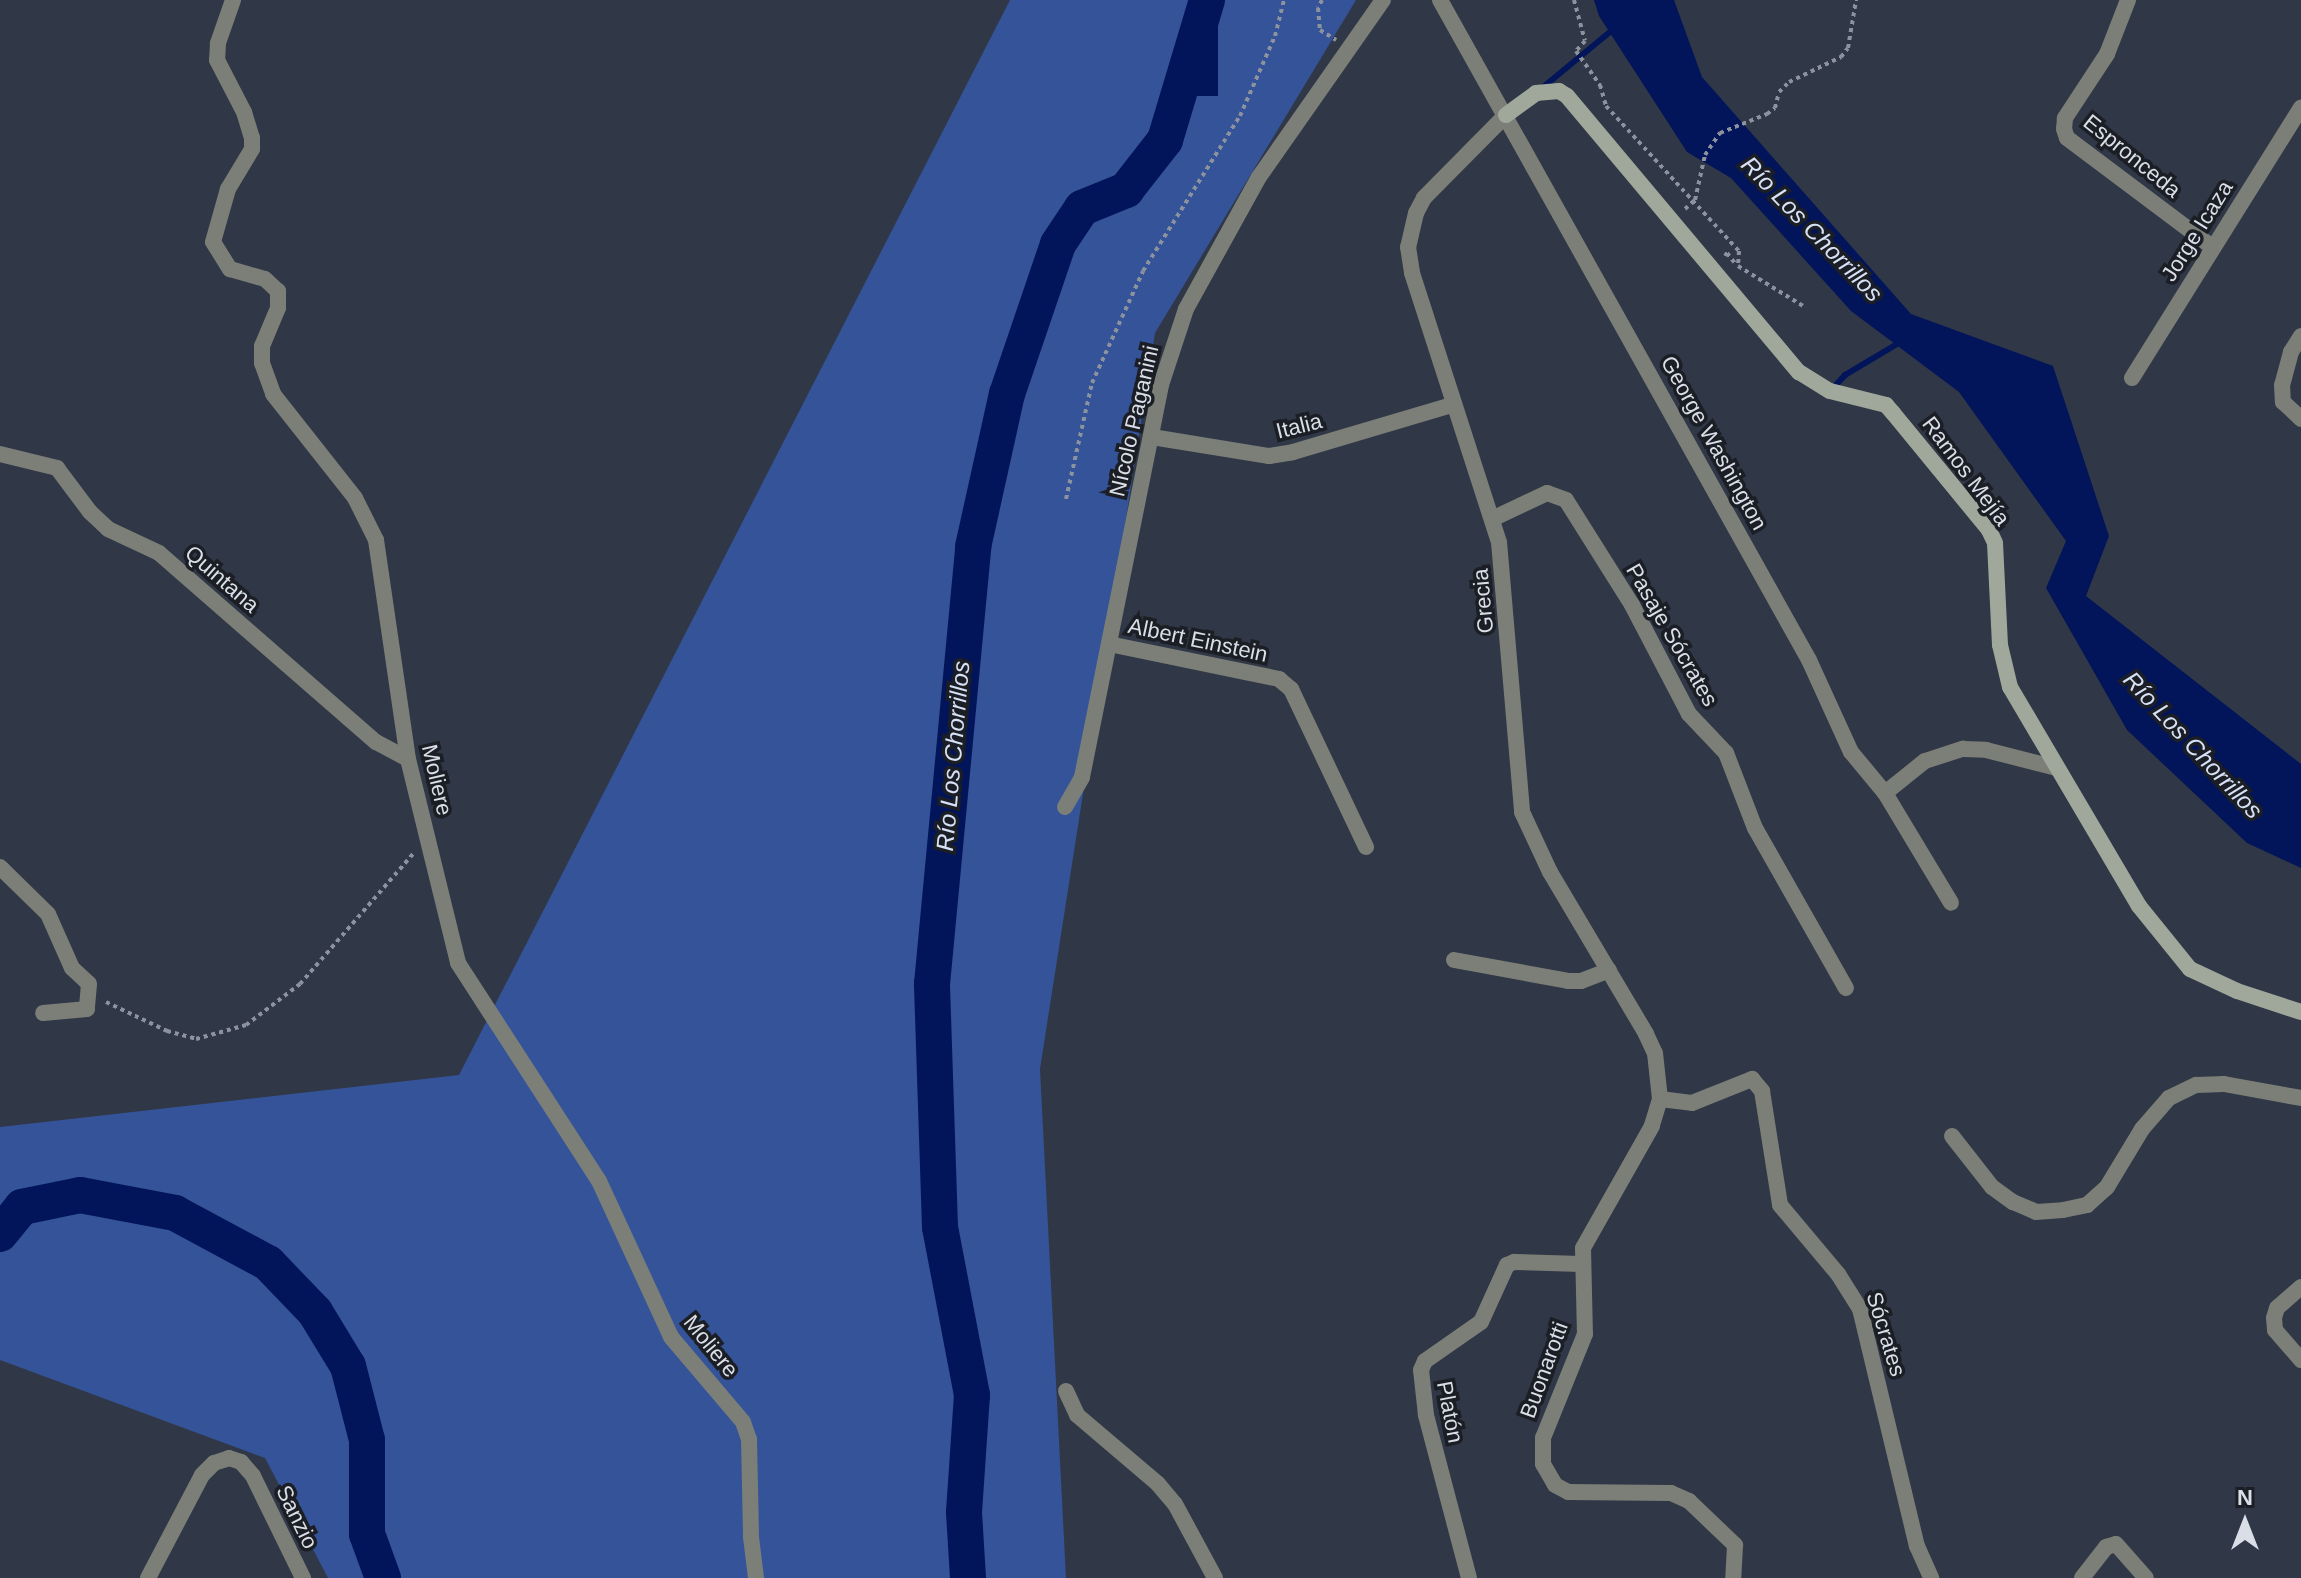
<!DOCTYPE html>
<meta charset="utf-8">
<style>
body{margin:0}
#map{position:relative;width:2301px;height:1578px;overflow:hidden;background:#303746;font-family:Helvetica,sans-serif}
div>[style]{position:absolute}
[style*='--x']{left:calc(var(--x)*1px);top:calc(var(--y)*1px);width:calc(var(--w)*1px);rotate:calc(var(--a)*1deg)}
.green>*{inset:0;background:#355398}
.water>*{inset:0;background:#03155a;transform-origin:0 0}
.stream>*{height:6px;margin:-3px;padding:0 3px;transform-origin:3px;border-radius:3px;background:#03155a}
.river>*{height:36px;margin:-18px;padding:0 18px;transform-origin:18px;border-radius:18px;background:#03155a}
.path>*{height:4px;margin-top:-2px;transform-origin:0;background:repeating-linear-gradient(90deg,#8d939e 0 4px,transparent 0 8px)}
.street>*{height:16px;margin:-8px;padding:0 8px;transform-origin:8px;border-radius:8px;background:#7b7f77}
.secondary>*{height:16px;margin:-8px;padding:0 8px;transform-origin:8px;border-radius:8px;background:#a0a79b}
span{translate:-50% -50%;white-space:nowrap;text-align:center;line-height:1.15;-webkit-text-stroke:7px #1b1e25;paint-order:stroke}
.street-label{font-size:22px;color:#d9dee7}
.water-label{font-size:24px;color:#d7e2f7;font-style:italic}
.north{position:absolute;left:2205px;top:1482px;width:80px;height:80px;-webkit-text-stroke:6px #1b1e25;paint-order:stroke;rotate:0deg;font-size:22px;font-weight:700;line-height:32px;text-align:center;color:#d9dee7}
.north::after{content:'';display:block;margin:auto;width:28px;height:36px;background:#d9dee7;clip-path:polygon(50% 0,100% 100%,50% 72%,0 100%)}
</style>
<div id="map">
<div class="green">
<i style="clip-path:polygon(1010px 0,1356px 0,1155px 333px,1040px 1069px,1066px 1578px,328px 1578px,265px 1458px,0 1360px,0 1127px,459px 1075px)"></i>
</div>
<div class="water">
<i style="left:1190px;top:0;width:28px;height:96px"></i>
<i style="clip-path:polygon(1594px 0,1674px 0,1702px 77px,1911px 314px,2053px 366px,2109px 536px,2086px 596px,2301px 764px,2301px 868px,2247px 843px,2127px 730px,2046px 588px,2066px 541px,1959px 392px,1851px 311px,1731px 178px,1687px 152px,1599px 16px)"></i>
</div>
<div class="stream">
<i style="--x:1542;--y:88;--w:88;--a:-39.5"></i>
<i style="--x:1833;--y:388;--w:18;--a:-47"></i>
<i style="--x:1845;--y:375;--w:66;--a:-30.8"></i>
</div>
<div class="river">
<i style="--x:0;--y:1234;--w:35;--a:-51"></i>
<i style="--x:22;--y:1207;--w:59;--a:-11.7"></i>
<i style="--x:80;--y:1195;--w:97;--a:10.7"></i>
<i style="--x:175;--y:1213;--w:106;--a:28.3"></i>
<i style="--x:268;--y:1263;--w:68;--a:46.2"></i>
<i style="--x:315;--y:1312;--w:63;--a:58.6"></i>
<i style="--x:348;--y:1366;--w:76;--a:75.6"></i>
<i style="--x:367;--y:1440;--w:94;--a:90"></i>
<i style="--x:367;--y:1534;--w:47;--a:70"></i>
<i style="--x:968;--y:1578;--w:66;--a:-93.5"></i>
<i style="--x:964;--y:1512;--w:117;--a:-86.1"></i>
<i style="--x:972;--y:1395;--w:171;--a:-100.8"></i>
<i style="--x:940;--y:1227;--w:243;--a:-91.9"></i>
<i style="--x:932;--y:984;--w:439;--a:-84.6"></i>
<i style="--x:973;--y:547;--w:157;--a:-77.5"></i>
<i style="--x:1007;--y:394;--w:158;--a:-71.2"></i>
<i style="--x:1058;--y:244;--w:43;--a:-56.3"></i>
<i style="--x:1082;--y:208;--w:48;--a:-22.2"></i>
<i style="--x:1126;--y:190;--w:63;--a:-52"></i>
<i style="--x:1165;--y:140;--w:146;--a:-73.3"></i>
</div>
<div class="path">
<i style="--x:1322;--y:0;--w:9;--a:117"></i>
<i style="--x:1318;--y:8;--w:22;--a:85"></i>
<i style="--x:1320;--y:30;--w:19;--a:32"></i>
<i style="--x:1574;--y:0;--w:42;--a:75"></i>
<i style="--x:1585;--y:41;--w:13;--a:132"></i>
<i style="--x:1576;--y:51;--w:42;--a:54.8"></i>
<i style="--x:1600;--y:85;--w:22;--a:74"></i>
<i style="--x:1606;--y:106;--w:197;--a:47.5"></i>
<i style="--x:1739;--y:251;--w:15;--a:94"></i>
<i style="--x:1738;--y:266;--w:76;--a:31.6"></i>
<i style="--x:1685;--y:209;--w:13;--a:-42"></i>
<i style="--x:1695;--y:200;--w:46;--a:-77.5"></i>
<i style="--x:1705;--y:155;--w:27;--a:-56"></i>
<i style="--x:1720;--y:133;--w:51;--a:-22"></i>
<i style="--x:1767;--y:114;--w:10;--a:-37"></i>
<i style="--x:1775;--y:108;--w:16;--a:-76"></i>
<i style="--x:1779;--y:92;--w:14;--a:-45"></i>
<i style="--x:1789;--y:82;--w:58;--a:-25.7"></i>
<i style="--x:1841;--y:57;--w:11;--a:-52"></i>
<i style="--x:1848;--y:48;--w:49;--a:-80.5"></i>
<i style="--x:1725;--y:256;--w:4;--a:-56"></i>
<i style="--x:1727;--y:253;--w:16;--a:52"></i>
<i style="--x:1066;--y:499;--w:119;--a:-77.4"></i>
<i style="--x:1092;--y:383;--w:123;--a:-65.5"></i>
<i style="--x:1143;--y:271;--w:183;--a:-58"></i>
<i style="--x:1240;--y:116;--w:87;--a:-66.4"></i>
<i style="--x:1275;--y:36;--w:37;--a:-76"></i>
<i style="--x:106;--y:1002;--w:68;--a:25.4"></i>
<i style="--x:167;--y:1031;--w:30;--a:15"></i>
<i style="--x:196;--y:1039;--w:52;--a:-15.6"></i>
<i style="--x:246;--y:1025;--w:68;--a:-37.2"></i>
<i style="--x:300;--y:984;--w:174;--a:-49"></i>
</div>
<div class="street">
<i style="--x:233;--y:0;--w:46;--a:109.2"></i>
<i style="--x:218;--y:43;--w:17;--a:93"></i>
<i style="--x:217;--y:60;--w:59;--a:62.6"></i>
<i style="--x:244;--y:112;--w:27;--a:73"></i>
<i style="--x:252;--y:138;--w:11;--a:90"></i>
<i style="--x:252;--y:149;--w:47;--a:121"></i>
<i style="--x:228;--y:189;--w:55;--a:105.8"></i>
<i style="--x:213;--y:242;--w:32;--a:58"></i>
<i style="--x:230;--y:269;--w:36;--a:16"></i>
<i style="--x:265;--y:279;--w:18;--a:43"></i>
<i style="--x:278;--y:291;--w:17;--a:90"></i>
<i style="--x:278;--y:308;--w:41;--a:112.8"></i>
<i style="--x:262;--y:346;--w:17;--a:90"></i>
<i style="--x:262;--y:363;--w:33;--a:70"></i>
<i style="--x:273;--y:394;--w:132;--a:51.7"></i>
<i style="--x:355;--y:498;--w:47;--a:63.4"></i>
<i style="--x:376;--y:540;--w:221;--a:81.7"></i>
<i style="--x:408;--y:759;--w:210;--a:76.2"></i>
<i style="--x:458;--y:963;--w:260;--a:57.1"></i>
<i style="--x:599;--y:1181;--w:172;--a:65.2"></i>
<i style="--x:671;--y:1337;--w:111;--a:49.7"></i>
<i style="--x:743;--y:1422;--w:18;--a:71"></i>
<i style="--x:749;--y:1439;--w:98;--a:88.8"></i>
<i style="--x:751;--y:1537;--w:41;--a:83"></i>
<i style="--x:1440;--y:0;--w:756;--a:60.79"></i>
<i style="--x:1809;--y:660;--w:101;--a:65.5"></i>
<i style="--x:1851;--y:752;--w:53;--a:50.3"></i>
<i style="--x:1885;--y:793;--w:128;--a:59"></i>
<i style="--x:2128;--y:0;--w:58;--a:111.3"></i>
<i style="--x:2107;--y:54;--w:77;--a:123.3"></i>
<i style="--x:2065;--y:118;--w:11;--a:95"></i>
<i style="--x:2064;--y:129;--w:9;--a:72"></i>
<i style="--x:2067;--y:138;--w:181;--a:36.9"></i>
<i style="--x:1506;--y:115;--w:117;--a:134.7"></i>
<i style="--x:1424;--y:198;--w:17;--a:118"></i>
<i style="--x:1416;--y:213;--w:35;--a:103"></i>
<i style="--x:1408;--y:247;--w:26;--a:81"></i>
<i style="--x:1412;--y:273;--w:283;--a:72.1"></i>
<i style="--x:1499;--y:542;--w:271;--a:85.1"></i>
<i style="--x:1522;--y:812;--w:66;--a:65"></i>
<i style="--x:1550;--y:872;--w:188;--a:59.3"></i>
<i style="--x:1646;--y:1034;--w:21;--a:65"></i>
<i style="--x:1655;--y:1053;--w:46;--a:83.8"></i>
<i style="--x:1660;--y:1099;--w:28;--a:107"></i>
<i style="--x:1652;--y:1126;--w:140;--a:119.5"></i>
<i style="--x:1583;--y:1248;--w:86;--a:88.7"></i>
<i style="--x:1585;--y:1334;--w:112;--a:112"></i>
<i style="--x:1543;--y:1438;--w:26;--a:90"></i>
<i style="--x:1543;--y:1464;--w:24;--a:60"></i>
<i style="--x:1555;--y:1485;--w:15;--a:28"></i>
<i style="--x:1568;--y:1492;--w:103;--a:0.6"></i>
<i style="--x:1671;--y:1493;--w:20;--a:24"></i>
<i style="--x:1689;--y:1501;--w:64;--a:43.7"></i>
<i style="--x:1735;--y:1545;--w:33;--a:93"></i>
<i style="--x:2301;--y:336;--w:19;--a:122"></i>
<i style="--x:2291;--y:352;--w:34;--a:105"></i>
<i style="--x:2282;--y:385;--w:17;--a:87"></i>
<i style="--x:2283;--y:402;--w:25;--a:43"></i>
<i style="--x:2132;--y:378;--w:319;--a:-58"></i>
<i style="--x:1152;--y:437;--w:119;--a:9.2"></i>
<i style="--x:1269;--y:456;--w:24;--a:-9"></i>
<i style="--x:1293;--y:452;--w:166;--a:-16.5"></i>
<i style="--x:0;--y:454;--w:59;--a:13.8"></i>
<i style="--x:57;--y:468;--w:55;--a:53.1"></i>
<i style="--x:90;--y:512;--w:25;--a:43"></i>
<i style="--x:108;--y:529;--w:56;--a:25.2"></i>
<i style="--x:159;--y:553;--w:288;--a:41.1"></i>
<i style="--x:376;--y:742;--w:36;--a:28"></i>
<i style="--x:1492;--y:519;--w:61;--a:-25.3"></i>
<i style="--x:1547;--y:493;--w:20;--a:20"></i>
<i style="--x:1566;--y:500;--w:124;--a:57.8"></i>
<i style="--x:1632;--y:605;--w:123;--a:62.4"></i>
<i style="--x:1689;--y:714;--w:54;--a:46.5"></i>
<i style="--x:1726;--y:753;--w:80;--a:68.9"></i>
<i style="--x:1755;--y:828;--w:184;--a:60.4"></i>
<i style="--x:1109;--y:644;--w:174;--a:11.6"></i>
<i style="--x:1279;--y:679;--w:16;--a:40"></i>
<i style="--x:1291;--y:689;--w:175;--a:64.6"></i>
<i style="--x:1885;--y:793;--w:51;--a:-38.7"></i>
<i style="--x:1925;--y:761;--w:40;--a:-18"></i>
<i style="--x:1963;--y:749;--w:23;--a:2"></i>
<i style="--x:1986;--y:750;--w:73;--a:14.2"></i>
<i style="--x:1065;--y:807;--w:34;--a:-60"></i>
<i style="--x:1082;--y:777;--w:400;--a:-78.6"></i>
<i style="--x:1161;--y:385;--w:80;--a:-71.8"></i>
<i style="--x:1186;--y:309;--w:151;--a:-61.1"></i>
<i style="--x:1259;--y:177;--w:216;--a:-55"></i>
<i style="--x:0;--y:867;--w:67;--a:44.4"></i>
<i style="--x:48;--y:914;--w:59;--a:66"></i>
<i style="--x:72;--y:968;--w:23;--a:43"></i>
<i style="--x:89;--y:984;--w:25;--a:95"></i>
<i style="--x:87;--y:1009;--w:44;--a:174.8"></i>
<i style="--x:1454;--y:960;--w:116;--a:10.4"></i>
<i style="--x:1568;--y:981;--w:13;--a:0"></i>
<i style="--x:1581;--y:981;--w:30;--a:-21"></i>
<i style="--x:1660;--y:1099;--w:32;--a:7"></i>
<i style="--x:1692;--y:1103;--w:65;--a:-21.8"></i>
<i style="--x:1752;--y:1079;--w:16;--a:50"></i>
<i style="--x:1762;--y:1091;--w:115;--a:81"></i>
<i style="--x:1780;--y:1205;--w:90;--a:50"></i>
<i style="--x:1838;--y:1274;--w:41;--a:57.8"></i>
<i style="--x:1860;--y:1309;--w:244;--a:76.5"></i>
<i style="--x:1917;--y:1546;--w:35;--a:66"></i>
<i style="--x:1952;--y:1136;--w:65;--a:51.9"></i>
<i style="--x:1992;--y:1187;--w:26;--a:36"></i>
<i style="--x:2013;--y:1202;--w:25;--a:23"></i>
<i style="--x:2036;--y:1212;--w:27;--a:-4"></i>
<i style="--x:2063;--y:1210;--w:25;--a:-12"></i>
<i style="--x:2087;--y:1205;--w:27;--a:-42"></i>
<i style="--x:2107;--y:1187;--w:68;--a:-58.9"></i>
<i style="--x:2142;--y:1129;--w:41;--a:-48.9"></i>
<i style="--x:2169;--y:1098;--w:30;--a:-26"></i>
<i style="--x:2196;--y:1085;--w:28;--a:-2"></i>
<i style="--x:2224;--y:1084;--w:78;--a:10.3"></i>
<i style="--x:2301;--y:1287;--w:32;--a:139"></i>
<i style="--x:2277;--y:1308;--w:10;--a:107"></i>
<i style="--x:2274;--y:1318;--w:12;--a:85"></i>
<i style="--x:2275;--y:1330;--w:40;--a:49"></i>
<i style="--x:1066;--y:1391;--w:26;--a:65"></i>
<i style="--x:1077;--y:1415;--w:106;--a:40.4"></i>
<i style="--x:1158;--y:1484;--w:26;--a:50"></i>
<i style="--x:1175;--y:1504;--w:84;--a:61.6"></i>
<i style="--x:148;--y:1578;--w:116;--a:-62.3"></i>
<i style="--x:202;--y:1475;--w:17;--a:-45"></i>
<i style="--x:214;--y:1463;--w:16;--a:-18"></i>
<i style="--x:229;--y:1458;--w:13;--a:18"></i>
<i style="--x:241;--y:1462;--w:18;--a:49"></i>
<i style="--x:253;--y:1476;--w:114;--a:63.9"></i>
<i style="--x:1469;--y:1578;--w:169;--a:-104.8"></i>
<i style="--x:1426;--y:1415;--w:45;--a:-96.3"></i>
<i style="--x:1421;--y:1370;--w:10;--a:-66"></i>
<i style="--x:1425;--y:1361;--w:68;--a:-34.9"></i>
<i style="--x:1481;--y:1322;--w:63;--a:-65.5"></i>
<i style="--x:1507;--y:1265;--w:8;--a:-23"></i>
<i style="--x:1514;--y:1262;--w:67;--a:1.7"></i>
<i style="--x:2082;--y:1578;--w:39;--a:-52"></i>
<i style="--x:2106;--y:1547;--w:10;--a:-17"></i>
<i style="--x:2116;--y:1544;--w:45;--a:48.6"></i>
</div>
<div class="secondary">
<i style="--x:1506;--y:115;--w:37;--a:-36"></i>
<i style="--x:1536;--y:93;--w:23;--a:-5"></i>
<i style="--x:1559;--y:91;--w:9;--a:32"></i>
<i style="--x:1567;--y:96;--w:361;--a:50"></i>
<i style="--x:1799;--y:372;--w:36;--a:32"></i>
<i style="--x:1830;--y:391;--w:58;--a:14"></i>
<i style="--x:1886;--y:405;--w:11;--a:49"></i>
<i style="--x:1893;--y:413;--w:151;--a:50.6"></i>
<i style="--x:1989;--y:530;--w:14;--a:65"></i>
<i style="--x:1995;--y:543;--w:102;--a:87.2"></i>
<i style="--x:2000;--y:645;--w:43;--a:76.6"></i>
<i style="--x:2010;--y:687;--w:254;--a:59.5"></i>
<i style="--x:2139;--y:906;--w:81;--a:51"></i>
<i style="--x:2190;--y:969;--w:52;--a:25.1"></i>
<i style="--x:2237;--y:991;--w:67;--a:18.2"></i>
</div>
<div class="street-label">
<span style="left:2132px;top:156px;rotate:39deg">Espronceda</span>
<span style="left:2197px;top:231px;rotate:-58deg">Jorge Icaza</span>
<span style="left:1134px;top:421px;rotate:-77deg">Nícolo Paganini</span>
<span style="left:1299px;top:426px;rotate:-14deg">Italia</span>
<span style="left:1714px;top:443px;rotate:61deg">George Washington</span>
<span style="left:1966px;top:471px;rotate:53deg">Ramos Mejía</span>
<span style="left:222px;top:579px;rotate:41deg">Quintana</span>
<span style="left:1483px;top:601px;rotate:-95deg">Grecia</span>
<span style="left:1672px;top:635px;rotate:60deg">Pasaje Sócrates</span>
<span style="left:1198px;top:640px;rotate:12deg">Albert Einstein</span>
<span style="left:437px;top:780px;rotate:77deg">Moliere</span>
<span style="left:1886px;top:1334px;rotate:73deg">Sócrates</span>
<span style="left:711px;top:1346px;rotate:51deg">Moliere</span>
<span style="left:1544px;top:1370px;rotate:-70deg">Buonarotti</span>
<span style="left:1450px;top:1412px;rotate:79deg">Platón</span>
<span style="left:297px;top:1517px;rotate:64deg">Sanzio</span>
</div>
<div class="water-label">
<span style="left:1812px;top:229px;rotate:46deg">Río Los Chorrillos</span>
<span style="left:2193px;top:745px;rotate:47deg">Río Los Chorrillos</span>
<span style="left:953px;top:756px;rotate:-85deg">Río Los Chorrillos</span>
</div>
<div class="north">N</div>
</div>
